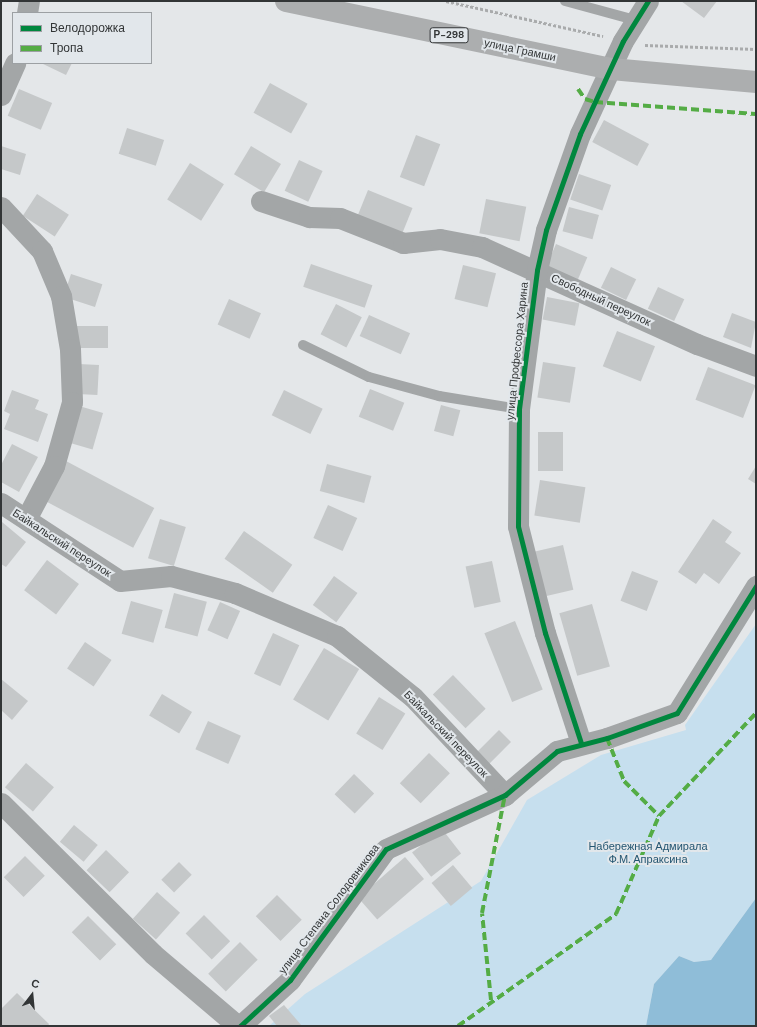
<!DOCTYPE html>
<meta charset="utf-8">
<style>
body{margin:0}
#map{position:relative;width:757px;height:1027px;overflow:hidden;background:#e4e7e9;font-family:"DM Sans",sans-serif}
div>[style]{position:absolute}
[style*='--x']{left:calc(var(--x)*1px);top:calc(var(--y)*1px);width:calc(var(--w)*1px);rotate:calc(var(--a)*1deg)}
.green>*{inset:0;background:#c6dfee}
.water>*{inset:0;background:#8fbdd8}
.building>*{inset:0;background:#c5c8c9;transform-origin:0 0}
.path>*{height:2.5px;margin-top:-1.25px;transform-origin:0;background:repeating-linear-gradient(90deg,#a9abac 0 3px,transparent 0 5px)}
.lane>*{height:10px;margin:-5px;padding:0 5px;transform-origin:5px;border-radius:5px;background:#a3a6a7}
.street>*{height:21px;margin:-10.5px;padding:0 10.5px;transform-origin:10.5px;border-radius:10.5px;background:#a3a6a7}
.highway>*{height:22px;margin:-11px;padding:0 11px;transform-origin:11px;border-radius:11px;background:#acaeaf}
.quiet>*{height:4px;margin-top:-2px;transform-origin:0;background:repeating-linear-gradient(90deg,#54ac45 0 8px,transparent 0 12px)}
.cycleway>*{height:5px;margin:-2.5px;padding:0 2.5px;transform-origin:2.5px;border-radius:2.5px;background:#00873e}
span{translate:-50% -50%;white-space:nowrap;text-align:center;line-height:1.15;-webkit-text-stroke:4px #e2e7eb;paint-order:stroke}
.shield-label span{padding:1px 3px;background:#e2e7eb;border:1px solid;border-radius:3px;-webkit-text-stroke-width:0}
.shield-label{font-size:10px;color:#323536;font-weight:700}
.street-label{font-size:11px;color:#323536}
.park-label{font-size:11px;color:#245671}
.frame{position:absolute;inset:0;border:2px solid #323536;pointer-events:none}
.legend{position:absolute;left:12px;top:12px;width:140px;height:52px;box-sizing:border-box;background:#e2e7eb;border:1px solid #9ca0a3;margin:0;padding:5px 7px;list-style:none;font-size:12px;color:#323536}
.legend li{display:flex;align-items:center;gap:8px;height:20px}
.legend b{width:20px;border:1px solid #9ca0a3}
.north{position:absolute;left:12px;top:975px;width:40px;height:40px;-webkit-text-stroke:3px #e2e7eb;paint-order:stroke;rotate:16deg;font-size:11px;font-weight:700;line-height:16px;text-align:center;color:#323536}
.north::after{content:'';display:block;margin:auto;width:14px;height:18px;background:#323536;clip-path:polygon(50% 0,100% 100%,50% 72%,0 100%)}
</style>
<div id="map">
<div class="green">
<i style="clip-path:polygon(756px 624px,756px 898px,711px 960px,694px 962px,679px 956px,654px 984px,646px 1026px,269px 1026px,305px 994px,481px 881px,527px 800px,601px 755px,686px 730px,685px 725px)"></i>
</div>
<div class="water">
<i style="clip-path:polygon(756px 898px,756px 1026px,646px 1026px,654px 984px,679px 956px,694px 962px,711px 960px)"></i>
</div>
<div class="building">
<i style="clip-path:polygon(681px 1px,717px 1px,704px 18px)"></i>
<i style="clip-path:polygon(41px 63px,72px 63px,66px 75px)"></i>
<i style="left:270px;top:83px;width:43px;height:34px;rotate:29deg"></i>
<i style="left:19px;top:89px;width:36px;height:29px;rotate:23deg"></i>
<i style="left:604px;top:120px;width:51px;height:25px;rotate:28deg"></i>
<i style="left:127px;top:128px;width:39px;height:27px;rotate:18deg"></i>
<i style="left:416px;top:135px;width:26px;height:45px;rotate:21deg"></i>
<i style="clip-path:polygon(1px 146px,26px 154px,20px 175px,1px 169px)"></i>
<i style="left:251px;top:146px;width:35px;height:33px;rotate:31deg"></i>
<i style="left:299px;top:160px;width:26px;height:34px;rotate:25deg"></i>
<i style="left:190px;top:163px;width:40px;height:43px;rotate:32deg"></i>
<i style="left:579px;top:174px;width:34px;height:27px;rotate:19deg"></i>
<i style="left:368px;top:190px;width:48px;height:28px;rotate:22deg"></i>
<i style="left:37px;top:194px;width:38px;height:26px;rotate:33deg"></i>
<i style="left:486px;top:199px;width:41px;height:35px;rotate:11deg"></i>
<i style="left:569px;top:207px;width:31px;height:25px;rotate:15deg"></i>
<i style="left:556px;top:244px;width:34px;height:27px;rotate:23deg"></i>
<i style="left:311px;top:264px;width:65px;height:24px;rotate:19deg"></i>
<i style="left:463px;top:265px;width:34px;height:35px;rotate:14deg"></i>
<i style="left:611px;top:267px;width:28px;height:23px;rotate:26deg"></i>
<i style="left:71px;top:274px;width:33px;height:24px;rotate:18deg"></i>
<i style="left:658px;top:287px;width:29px;height:24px;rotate:25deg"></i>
<i style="left:547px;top:297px;width:33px;height:23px;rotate:11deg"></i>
<i style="left:229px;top:299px;width:35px;height:28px;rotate:24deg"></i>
<i style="left:336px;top:304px;width:29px;height:34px;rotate:27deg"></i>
<i style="clip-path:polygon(732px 313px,756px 322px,751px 348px,723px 337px)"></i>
<i style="left:369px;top:315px;width:45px;height:23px;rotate:24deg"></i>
<i style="left:75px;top:326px;width:33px;height:22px"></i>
<i style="left:617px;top:331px;width:41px;height:38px;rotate:22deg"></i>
<i style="left:543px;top:362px;width:33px;height:36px;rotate:9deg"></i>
<i style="left:79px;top:364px;width:20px;height:30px;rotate:3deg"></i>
<i style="left:708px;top:367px;width:51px;height:35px;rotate:21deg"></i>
<i style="left:370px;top:389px;width:37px;height:30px;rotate:22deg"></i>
<i style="clip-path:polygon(12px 390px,39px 400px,35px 409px,48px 414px,38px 442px,4px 429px,10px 414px,4px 411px)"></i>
<i style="left:284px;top:390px;width:43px;height:28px;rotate:26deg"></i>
<i style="left:441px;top:405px;width:20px;height:27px;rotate:15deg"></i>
<i style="left:79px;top:406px;width:25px;height:38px;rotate:16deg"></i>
<i style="left:538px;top:432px;width:25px;height:39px"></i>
<i style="clip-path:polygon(12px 444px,38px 457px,19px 492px,1px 482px,1px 465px)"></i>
<i style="left:66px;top:461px;width:100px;height:45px;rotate:28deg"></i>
<i style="left:327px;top:464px;width:46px;height:28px;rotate:15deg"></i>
<i style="clip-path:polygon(756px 466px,756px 484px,748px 479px)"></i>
<i style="left:540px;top:480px;width:46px;height:36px;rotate:9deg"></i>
<i style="left:328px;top:505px;width:32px;height:36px;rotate:24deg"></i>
<i style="left:160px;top:519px;width:27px;height:41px;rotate:17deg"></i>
<i style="clip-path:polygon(713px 519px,732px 532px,725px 542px,741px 553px,719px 584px,704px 573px,696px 584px,678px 572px)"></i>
<i style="clip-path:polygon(2px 522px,26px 542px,6px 567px,1px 564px)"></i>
<i style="left:244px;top:531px;width:59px;height:34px;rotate:35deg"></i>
<i style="left:563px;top:545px;width:46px;height:32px;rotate:77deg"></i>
<i style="left:47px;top:560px;width:40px;height:38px;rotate:37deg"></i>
<i style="left:492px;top:561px;width:42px;height:27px;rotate:78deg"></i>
<i style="left:632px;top:571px;width:28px;height:32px;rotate:21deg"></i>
<i style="left:334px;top:576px;width:29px;height:36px;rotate:36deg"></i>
<i style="left:174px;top:593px;width:34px;height:36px;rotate:15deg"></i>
<i style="left:131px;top:601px;width:33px;height:34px;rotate:16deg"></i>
<i style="left:220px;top:602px;width:22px;height:31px;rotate:24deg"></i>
<i style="left:592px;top:604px;width:65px;height:34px;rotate:74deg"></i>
<i style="left:515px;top:621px;width:74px;height:33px;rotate:68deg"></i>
<i style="left:273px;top:633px;width:29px;height:45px;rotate:25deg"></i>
<i style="left:85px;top:642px;width:32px;height:32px;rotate:34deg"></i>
<i style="left:324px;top:648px;width:41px;height:60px;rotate:31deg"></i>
<i style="left:453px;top:675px;width:47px;height:28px;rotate:46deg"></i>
<i style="clip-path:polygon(1px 679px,28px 701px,12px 720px,1px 710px)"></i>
<i style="left:162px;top:694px;width:35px;height:25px;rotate:31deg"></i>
<i style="left:379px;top:697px;width:31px;height:43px;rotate:32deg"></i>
<i style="left:208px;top:721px;width:36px;height:31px;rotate:24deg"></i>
<i style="left:499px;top:730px;width:17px;height:31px;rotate:45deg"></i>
<i style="left:429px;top:753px;width:29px;height:42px;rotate:44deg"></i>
<i style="left:26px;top:763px;width:37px;height:32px;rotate:41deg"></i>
<i style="left:354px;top:774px;width:28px;height:28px;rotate:44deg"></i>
<i style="left:74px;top:825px;width:31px;height:22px;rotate:40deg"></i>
<i style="left:442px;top:829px;width:31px;height:38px;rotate:52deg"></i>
<i style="left:106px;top:850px;width:32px;height:28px;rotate:44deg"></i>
<i style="left:25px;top:856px;width:28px;height:30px;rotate:45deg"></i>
<i style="left:405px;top:857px;width:29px;height:62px;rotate:49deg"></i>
<i style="left:179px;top:862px;width:18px;height:25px;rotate:45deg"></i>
<i style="left:453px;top:865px;width:30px;height:28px;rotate:50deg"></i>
<i style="left:157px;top:892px;width:31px;height:36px;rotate:42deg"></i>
<i style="left:277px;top:895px;width:35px;height:30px;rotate:45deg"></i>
<i style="left:204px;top:915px;width:37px;height:26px;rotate:45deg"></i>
<i style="left:88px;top:916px;width:40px;height:23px;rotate:45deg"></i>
<i style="left:240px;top:942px;width:25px;height:45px;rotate:45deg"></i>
<i style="clip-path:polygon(17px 993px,49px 1024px,48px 1026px,1px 1026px,1px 1009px)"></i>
<i style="clip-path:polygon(284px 1005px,302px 1026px,277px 1026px,269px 1016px)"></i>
</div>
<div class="path">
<i style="--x:446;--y:1;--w:161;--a:12.6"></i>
<i style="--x:645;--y:45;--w:111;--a:2.1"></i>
</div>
<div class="lane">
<i style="--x:565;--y:1;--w:73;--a:15.2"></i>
<i style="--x:303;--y:345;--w:73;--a:25.9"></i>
<i style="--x:369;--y:377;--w:73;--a:15.2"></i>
<i style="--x:439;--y:396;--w:81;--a:9.2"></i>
</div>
<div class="street">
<i style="--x:27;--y:13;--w:12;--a:-81"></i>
<i style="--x:1;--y:95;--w:35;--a:-66"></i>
<i style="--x:261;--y:201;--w:51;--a:18.4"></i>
<i style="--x:309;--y:217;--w:31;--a:2"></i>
<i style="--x:340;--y:218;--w:68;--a:21.6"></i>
<i style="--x:403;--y:243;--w:37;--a:-6"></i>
<i style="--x:440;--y:239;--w:43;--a:10.8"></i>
<i style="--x:482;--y:247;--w:236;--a:24.3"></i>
<i style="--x:697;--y:344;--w:63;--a:20.4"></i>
<i style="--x:1;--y:207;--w:60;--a:47"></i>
<i style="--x:42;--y:251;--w:49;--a:67.1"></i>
<i style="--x:61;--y:296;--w:54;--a:80.4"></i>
<i style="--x:70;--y:349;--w:53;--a:87.8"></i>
<i style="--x:72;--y:402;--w:66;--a:105.7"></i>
<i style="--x:54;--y:466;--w:60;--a:117.8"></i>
<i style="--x:1;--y:503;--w:142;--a:33.2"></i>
<i style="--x:120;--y:581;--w:51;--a:-5.6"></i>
<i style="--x:171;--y:576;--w:66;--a:14.9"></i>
<i style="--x:235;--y:593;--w:111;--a:22.9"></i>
<i style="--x:337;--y:636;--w:97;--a:38.8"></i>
<i style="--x:413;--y:697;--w:134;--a:46.8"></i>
<i style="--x:581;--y:743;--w:116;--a:-108.1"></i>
<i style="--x:545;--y:633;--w:110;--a:-104.2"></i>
<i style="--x:518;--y:526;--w:117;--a:-89.5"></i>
<i style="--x:519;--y:409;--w:140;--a:-82.6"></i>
<i style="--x:537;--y:270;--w:41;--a:-77.3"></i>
<i style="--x:546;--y:230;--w:102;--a:-70.5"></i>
<i style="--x:580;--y:134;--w:102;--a:-65.2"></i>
<i style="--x:623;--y:41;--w:47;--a:-58"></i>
<i style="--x:1;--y:803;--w:214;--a:44.8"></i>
<i style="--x:153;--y:954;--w:111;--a:40.3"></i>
<i style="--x:240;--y:1026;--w:68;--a:-42.6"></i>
<i style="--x:290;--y:980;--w:162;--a:-53.8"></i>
<i style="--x:386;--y:849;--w:131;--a:-24.4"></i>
<i style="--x:505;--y:795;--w:68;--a:-40.2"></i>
<i style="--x:557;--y:751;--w:52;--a:-14.6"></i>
<i style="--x:607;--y:738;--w:74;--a:-19.7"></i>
<i style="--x:677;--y:713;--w:150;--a:-58.1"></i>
</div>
<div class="highway">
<i style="--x:286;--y:1;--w:332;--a:11.8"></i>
<i style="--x:611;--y:69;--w:146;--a:5.1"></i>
</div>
<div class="quiet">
<i style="--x:578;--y:89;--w:12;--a:55"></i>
<i style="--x:585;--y:99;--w:10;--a:17"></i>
<i style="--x:595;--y:102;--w:161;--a:4.3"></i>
<i style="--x:607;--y:738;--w:46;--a:68.4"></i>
<i style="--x:624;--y:781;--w:49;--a:45"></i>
<i style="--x:491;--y:1000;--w:87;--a:-95.9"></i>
<i style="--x:482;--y:913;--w:120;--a:-79"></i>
<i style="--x:458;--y:1026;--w:194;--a:-35.3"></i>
<i style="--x:616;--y:914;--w:107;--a:-66.3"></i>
<i style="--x:659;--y:816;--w:141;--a:-46.7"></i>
</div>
<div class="cycleway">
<i style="--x:581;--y:743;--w:116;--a:-108.1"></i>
<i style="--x:545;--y:633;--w:110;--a:-104.2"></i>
<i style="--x:518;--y:526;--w:117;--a:-89.5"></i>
<i style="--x:519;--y:409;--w:140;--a:-82.6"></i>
<i style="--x:537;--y:270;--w:41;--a:-77.3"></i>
<i style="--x:546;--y:230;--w:102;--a:-70.5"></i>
<i style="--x:580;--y:134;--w:102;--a:-65.2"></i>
<i style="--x:623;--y:41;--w:47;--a:-58"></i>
<i style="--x:240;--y:1026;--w:68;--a:-42.6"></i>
<i style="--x:290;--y:980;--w:162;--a:-53.8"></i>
<i style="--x:386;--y:849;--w:131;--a:-24.4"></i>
<i style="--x:505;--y:795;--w:68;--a:-40.2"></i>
<i style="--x:557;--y:751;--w:52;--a:-14.6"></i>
<i style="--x:607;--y:738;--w:74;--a:-19.7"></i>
<i style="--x:677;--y:713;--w:150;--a:-58.1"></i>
</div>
<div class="shield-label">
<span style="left:449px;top:35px">Р-298</span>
</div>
<div class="street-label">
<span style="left:520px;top:50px;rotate:12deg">улица Грамши</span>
<span style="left:601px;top:300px;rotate:25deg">Свободный переулок</span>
<span style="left:517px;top:351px;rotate:-84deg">улица Профессора Харина</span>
<span style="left:62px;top:543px;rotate:33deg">Байкальский переулок</span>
<span style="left:446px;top:734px;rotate:46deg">Байкальский переулок</span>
<span style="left:329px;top:909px;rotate:-53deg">улица Степана Солодовникова</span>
</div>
<div class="park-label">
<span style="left:648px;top:853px">Набережная Адмирала<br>Ф.М. Апраксина</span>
</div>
<div class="frame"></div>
<ul class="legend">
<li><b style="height:5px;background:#00873e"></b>Велодорожка</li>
<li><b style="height:5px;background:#54ac45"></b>Тропа</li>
</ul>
<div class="north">С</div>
</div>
